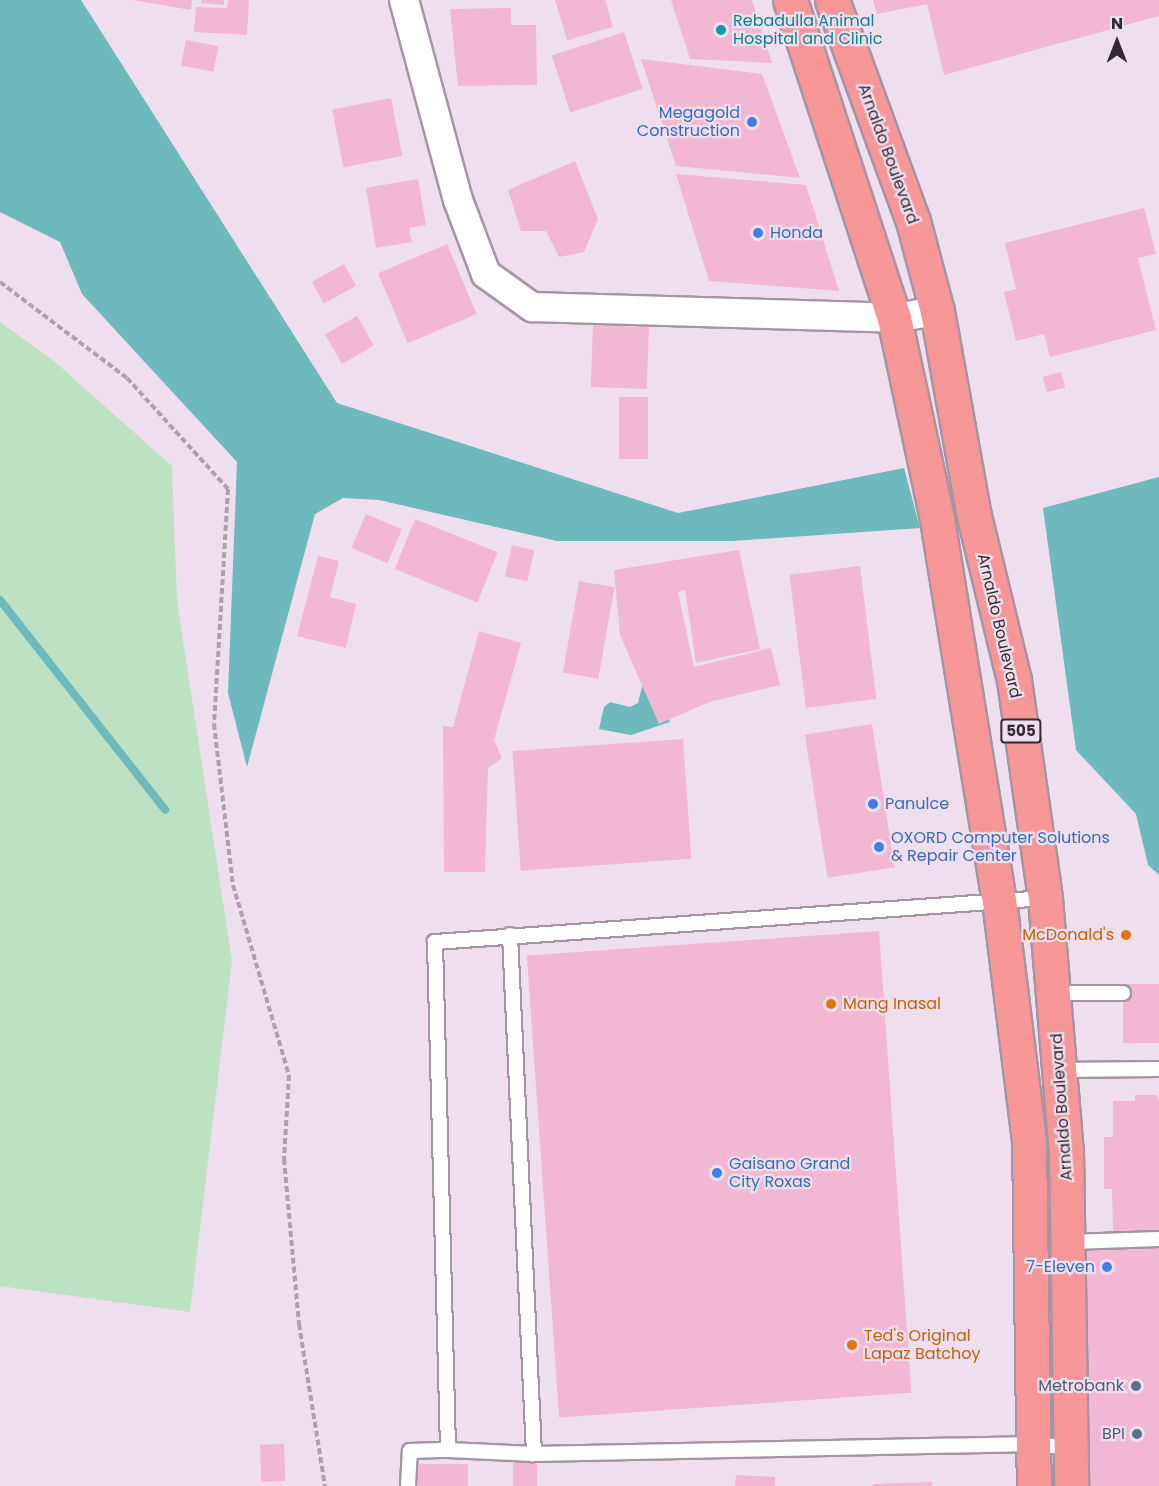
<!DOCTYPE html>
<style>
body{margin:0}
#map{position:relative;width:1159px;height:1486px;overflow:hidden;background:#efdfee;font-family:Poppins,sans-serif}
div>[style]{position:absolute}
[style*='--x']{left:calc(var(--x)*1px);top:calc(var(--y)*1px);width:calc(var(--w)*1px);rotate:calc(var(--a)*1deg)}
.green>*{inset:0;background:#bce1c3}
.water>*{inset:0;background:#6db9bb}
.stream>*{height:8px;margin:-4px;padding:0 4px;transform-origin:4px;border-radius:4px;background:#6db9bb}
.building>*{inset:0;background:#f2b7d2;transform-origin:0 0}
.path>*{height:4px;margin-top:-2px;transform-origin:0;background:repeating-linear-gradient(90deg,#aea1ad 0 6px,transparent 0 9px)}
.roads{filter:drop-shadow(2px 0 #a595a4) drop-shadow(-2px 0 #a595a4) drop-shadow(0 2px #a595a4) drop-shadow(0 -2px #a595a4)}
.lane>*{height:14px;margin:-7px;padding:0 7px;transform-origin:7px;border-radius:7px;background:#fff}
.street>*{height:28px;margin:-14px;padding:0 14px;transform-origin:14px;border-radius:14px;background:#fff}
.highway>*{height:33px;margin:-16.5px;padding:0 16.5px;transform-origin:16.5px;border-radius:16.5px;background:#f69697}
.dots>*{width:16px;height:16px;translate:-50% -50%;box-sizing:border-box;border:3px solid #efdfee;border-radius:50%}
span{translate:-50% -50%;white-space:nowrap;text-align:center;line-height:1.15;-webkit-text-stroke:4.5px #efdfee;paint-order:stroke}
.shield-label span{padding:2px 4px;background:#efdfee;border:2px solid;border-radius:4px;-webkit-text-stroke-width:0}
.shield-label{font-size:15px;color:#312b31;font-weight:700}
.culture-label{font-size:16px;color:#0d838f}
.left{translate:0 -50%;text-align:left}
.shop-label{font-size:16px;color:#366cbe}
.right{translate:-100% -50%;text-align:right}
.street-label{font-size:16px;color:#312b31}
.food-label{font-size:16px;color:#c56008}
.service-label{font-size:16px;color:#4e5e75}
.north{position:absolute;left:1087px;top:12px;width:60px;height:60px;-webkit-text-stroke:4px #efdfee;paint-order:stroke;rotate:0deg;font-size:16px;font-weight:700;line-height:24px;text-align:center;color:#312b31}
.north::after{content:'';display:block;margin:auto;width:21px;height:27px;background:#312b31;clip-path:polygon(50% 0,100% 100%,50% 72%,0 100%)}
</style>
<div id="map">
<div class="green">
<i style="clip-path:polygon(0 322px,55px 362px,172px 466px,177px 601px,232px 961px,190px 1312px,0 1286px)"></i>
</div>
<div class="water">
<i style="clip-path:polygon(0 0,81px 0,337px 403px,678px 513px,904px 468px,920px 528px,733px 541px,557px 541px,379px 500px,343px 498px,315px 514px,247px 767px,228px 693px,237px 462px,82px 294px,60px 242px,0 212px)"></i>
<i style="clip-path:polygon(1159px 477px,1159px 875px,1148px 865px,1136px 814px,1076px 750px,1043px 508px)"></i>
<i style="clip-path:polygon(652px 685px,670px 722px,631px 735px,599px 729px,604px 707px,610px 702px,630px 707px,638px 703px,642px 687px)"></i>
</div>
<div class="stream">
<i style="--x:0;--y:600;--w:267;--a:51.8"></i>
</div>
<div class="building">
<i style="clip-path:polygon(132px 0,192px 0,191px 10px)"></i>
<i style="clip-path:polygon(201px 0,224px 0,224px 5px,201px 3px)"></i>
<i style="clip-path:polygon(228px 0,249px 0,247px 35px,194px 32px,196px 7px,227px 8px)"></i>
<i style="clip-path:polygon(555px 0,605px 0,613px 27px,567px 40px)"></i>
<i style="clip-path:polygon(671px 0,752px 0,772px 63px,690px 59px)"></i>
<i style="clip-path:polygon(873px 0,1159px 0,1159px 16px,944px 75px,927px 4px,877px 14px)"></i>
<i style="clip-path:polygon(511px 8px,511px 25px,536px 25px,537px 85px,458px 86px,450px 9px)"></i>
<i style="left:624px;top:32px;width:60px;height:76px;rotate:72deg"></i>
<i style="left:186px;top:40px;width:33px;height:26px;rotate:11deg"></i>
<i style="clip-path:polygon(641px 59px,762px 74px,800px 178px,676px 166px)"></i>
<i style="left:391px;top:98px;width:59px;height:60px;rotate:79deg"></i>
<i style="clip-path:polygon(575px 161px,598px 219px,584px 252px,559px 257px,546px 231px,521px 231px,508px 190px)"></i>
<i style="clip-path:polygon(676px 174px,806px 185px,839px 291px,709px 281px)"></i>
<i style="clip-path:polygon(418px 179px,426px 225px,409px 228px,412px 242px,376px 248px,366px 188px)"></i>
<i style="clip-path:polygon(1144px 208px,1156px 254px,1138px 258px,1156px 330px,1050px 357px,1044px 334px,1016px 341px,1004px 292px,1016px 289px,1005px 243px)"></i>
<i style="left:447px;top:244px;width:76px;height:75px;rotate:67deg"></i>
<i style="left:344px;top:264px;width:25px;height:37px;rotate:61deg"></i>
<i style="left:357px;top:316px;width:34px;height:37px;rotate:60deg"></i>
<i style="left:593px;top:325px;width:56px;height:62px;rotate:2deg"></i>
<i style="left:1061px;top:372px;width:16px;height:19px;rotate:75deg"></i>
<i style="left:619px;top:397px;width:29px;height:62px"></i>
<i style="left:366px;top:514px;width:39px;height:37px;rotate:23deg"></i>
<i style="left:415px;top:519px;width:89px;height:54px;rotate:22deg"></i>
<i style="left:512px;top:545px;width:23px;height:32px;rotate:13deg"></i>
<i style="clip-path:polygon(739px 550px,760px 649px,696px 663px,685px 590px,678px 592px,694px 667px,771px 648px,780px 685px,709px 702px,659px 724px,620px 635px,614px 570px)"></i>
<i style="clip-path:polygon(318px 556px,339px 561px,330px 597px,356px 604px,346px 648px,297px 636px)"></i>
<i style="left:860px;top:566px;width:134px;height:71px;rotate:83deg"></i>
<i style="left:579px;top:581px;width:36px;height:93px;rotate:10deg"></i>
<i style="clip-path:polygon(479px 631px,521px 643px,494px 740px,502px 758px,488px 768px,485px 872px,444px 872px,443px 726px,453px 727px)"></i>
<i style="left:872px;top:724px;width:145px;height:68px;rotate:81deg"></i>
<i style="left:683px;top:739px;width:120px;height:171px;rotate:86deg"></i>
<i style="left:879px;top:931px;width:463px;height:353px;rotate:86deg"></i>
<i style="left:1159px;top:984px;width:59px;height:36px;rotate:90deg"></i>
<i style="clip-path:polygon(1135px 1095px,1157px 1095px,1159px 1102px,1159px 1231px,1113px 1231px,1112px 1189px,1104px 1189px,1104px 1137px,1113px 1137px,1113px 1101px,1135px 1101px)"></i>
<i style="left:1085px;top:1248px;width:74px;height:238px"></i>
<i style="left:284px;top:1444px;width:37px;height:24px;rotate:88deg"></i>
<i style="left:513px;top:1458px;width:24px;height:28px"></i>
<i style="left:418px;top:1464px;width:50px;height:22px"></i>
<i style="clip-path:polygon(736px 1475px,775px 1477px,775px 1486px,735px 1486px)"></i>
<i style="clip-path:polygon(932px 1482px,932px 1486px,873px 1486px,873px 1484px)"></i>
</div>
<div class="path">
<i style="--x:0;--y:282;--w:159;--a:37.1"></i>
<i style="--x:127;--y:378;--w:150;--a:47.7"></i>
<i style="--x:228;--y:489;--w:235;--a:93.4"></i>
<i style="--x:214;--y:724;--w:162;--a:83.3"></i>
<i style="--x:233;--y:885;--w:198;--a:73.6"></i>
<i style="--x:289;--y:1075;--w:84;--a:93.4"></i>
<i style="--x:284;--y:1159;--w:166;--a:84.8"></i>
<i style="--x:299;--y:1324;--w:164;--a:80.9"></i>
</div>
<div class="roads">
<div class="lane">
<i style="--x:1045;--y:898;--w:612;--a:175.87"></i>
<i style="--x:435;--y:942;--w:508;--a:88.53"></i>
<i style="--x:448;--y:1450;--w:86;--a:2.7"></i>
<i style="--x:534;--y:1454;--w:500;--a:-1.15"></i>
<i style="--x:1034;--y:1444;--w:37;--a:6"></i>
<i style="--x:510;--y:935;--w:520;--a:87.35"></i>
<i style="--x:1053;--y:993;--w:70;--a:0"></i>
<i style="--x:1059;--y:1070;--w:100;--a:-0.6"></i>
<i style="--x:1070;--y:1242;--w:89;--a:-1.9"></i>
<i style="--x:408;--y:1486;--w:35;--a:-87"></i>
<i style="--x:410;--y:1451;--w:38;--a:-2"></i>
</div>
<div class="street">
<i style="--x:404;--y:0;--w:207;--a:74.9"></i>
<i style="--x:458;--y:200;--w:79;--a:69.3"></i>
<i style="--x:486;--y:274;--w:57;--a:35.7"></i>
<i style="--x:532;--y:307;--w:362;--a:1.7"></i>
<i style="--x:894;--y:318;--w:44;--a:-9.2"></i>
</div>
<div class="highway">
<i style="--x:790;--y:0;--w:335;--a:71.9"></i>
<i style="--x:894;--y:318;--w:206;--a:77.9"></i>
<i style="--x:937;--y:519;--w:386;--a:80.8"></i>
<i style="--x:999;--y:900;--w:244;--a:82.9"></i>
<i style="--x:1029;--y:1142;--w:344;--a:89.2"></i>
<i style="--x:832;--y:0;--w:235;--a:69.9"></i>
<i style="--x:913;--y:221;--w:93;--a:75.1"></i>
<i style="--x:937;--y:311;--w:208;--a:79.8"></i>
<i style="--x:974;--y:516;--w:169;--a:76.3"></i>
<i style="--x:1014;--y:680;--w:220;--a:81.9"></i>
<i style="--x:1045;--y:898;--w:254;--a:85.3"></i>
<i style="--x:1066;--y:1151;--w:335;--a:89.1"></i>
</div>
</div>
<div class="dots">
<i style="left:721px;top:30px;background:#0f9aa8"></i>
<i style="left:752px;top:122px;background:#3f7fe0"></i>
<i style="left:758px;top:233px;background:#3f7fe0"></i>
<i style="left:873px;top:804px;background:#3f7fe0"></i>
<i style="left:879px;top:847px;background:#3f7fe0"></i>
<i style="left:1126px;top:935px;background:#e8710a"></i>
<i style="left:831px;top:1004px;background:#e8710a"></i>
<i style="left:717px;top:1173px;background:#3f7fe0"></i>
<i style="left:1107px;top:1267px;background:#3f7fe0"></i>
<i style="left:852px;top:1345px;background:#e8710a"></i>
<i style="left:1136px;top:1386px;background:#5c6f8a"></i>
<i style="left:1137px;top:1434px;background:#5c6f8a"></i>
</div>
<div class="shield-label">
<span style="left:1021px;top:731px">505</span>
</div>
<div class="culture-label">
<span class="left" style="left:733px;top:30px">Rebadulla Animal<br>Hospital and Clinic</span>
</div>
<div class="shop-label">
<span class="right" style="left:740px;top:122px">Megagold<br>Construction</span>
<span class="left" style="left:770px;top:233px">Honda</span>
<span class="left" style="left:885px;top:804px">Panulce</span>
<span class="left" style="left:891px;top:847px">OXORD Computer Solutions<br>&amp; Repair Center</span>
<span class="left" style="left:729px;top:1173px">Gaisano Grand<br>City Roxas</span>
<span class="right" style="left:1095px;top:1267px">7-Eleven</span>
</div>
<div class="street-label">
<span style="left:888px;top:154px;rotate:70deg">Arnaldo Boulevard</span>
<span style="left:999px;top:626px;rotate:77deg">Arnaldo Boulevard</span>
<span style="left:1062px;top:1107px;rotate:-94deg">Arnaldo Boulevard</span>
</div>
<div class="food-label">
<span class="right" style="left:1114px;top:935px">McDonald's</span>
<span class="left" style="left:843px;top:1004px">Mang Inasal</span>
<span class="left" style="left:864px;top:1345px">Ted's Original<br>Lapaz Batchoy</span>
</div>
<div class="service-label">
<span class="right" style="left:1124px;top:1386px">Metrobank</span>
<span class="right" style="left:1125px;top:1434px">BPI</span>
</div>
<div class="north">N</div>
</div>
